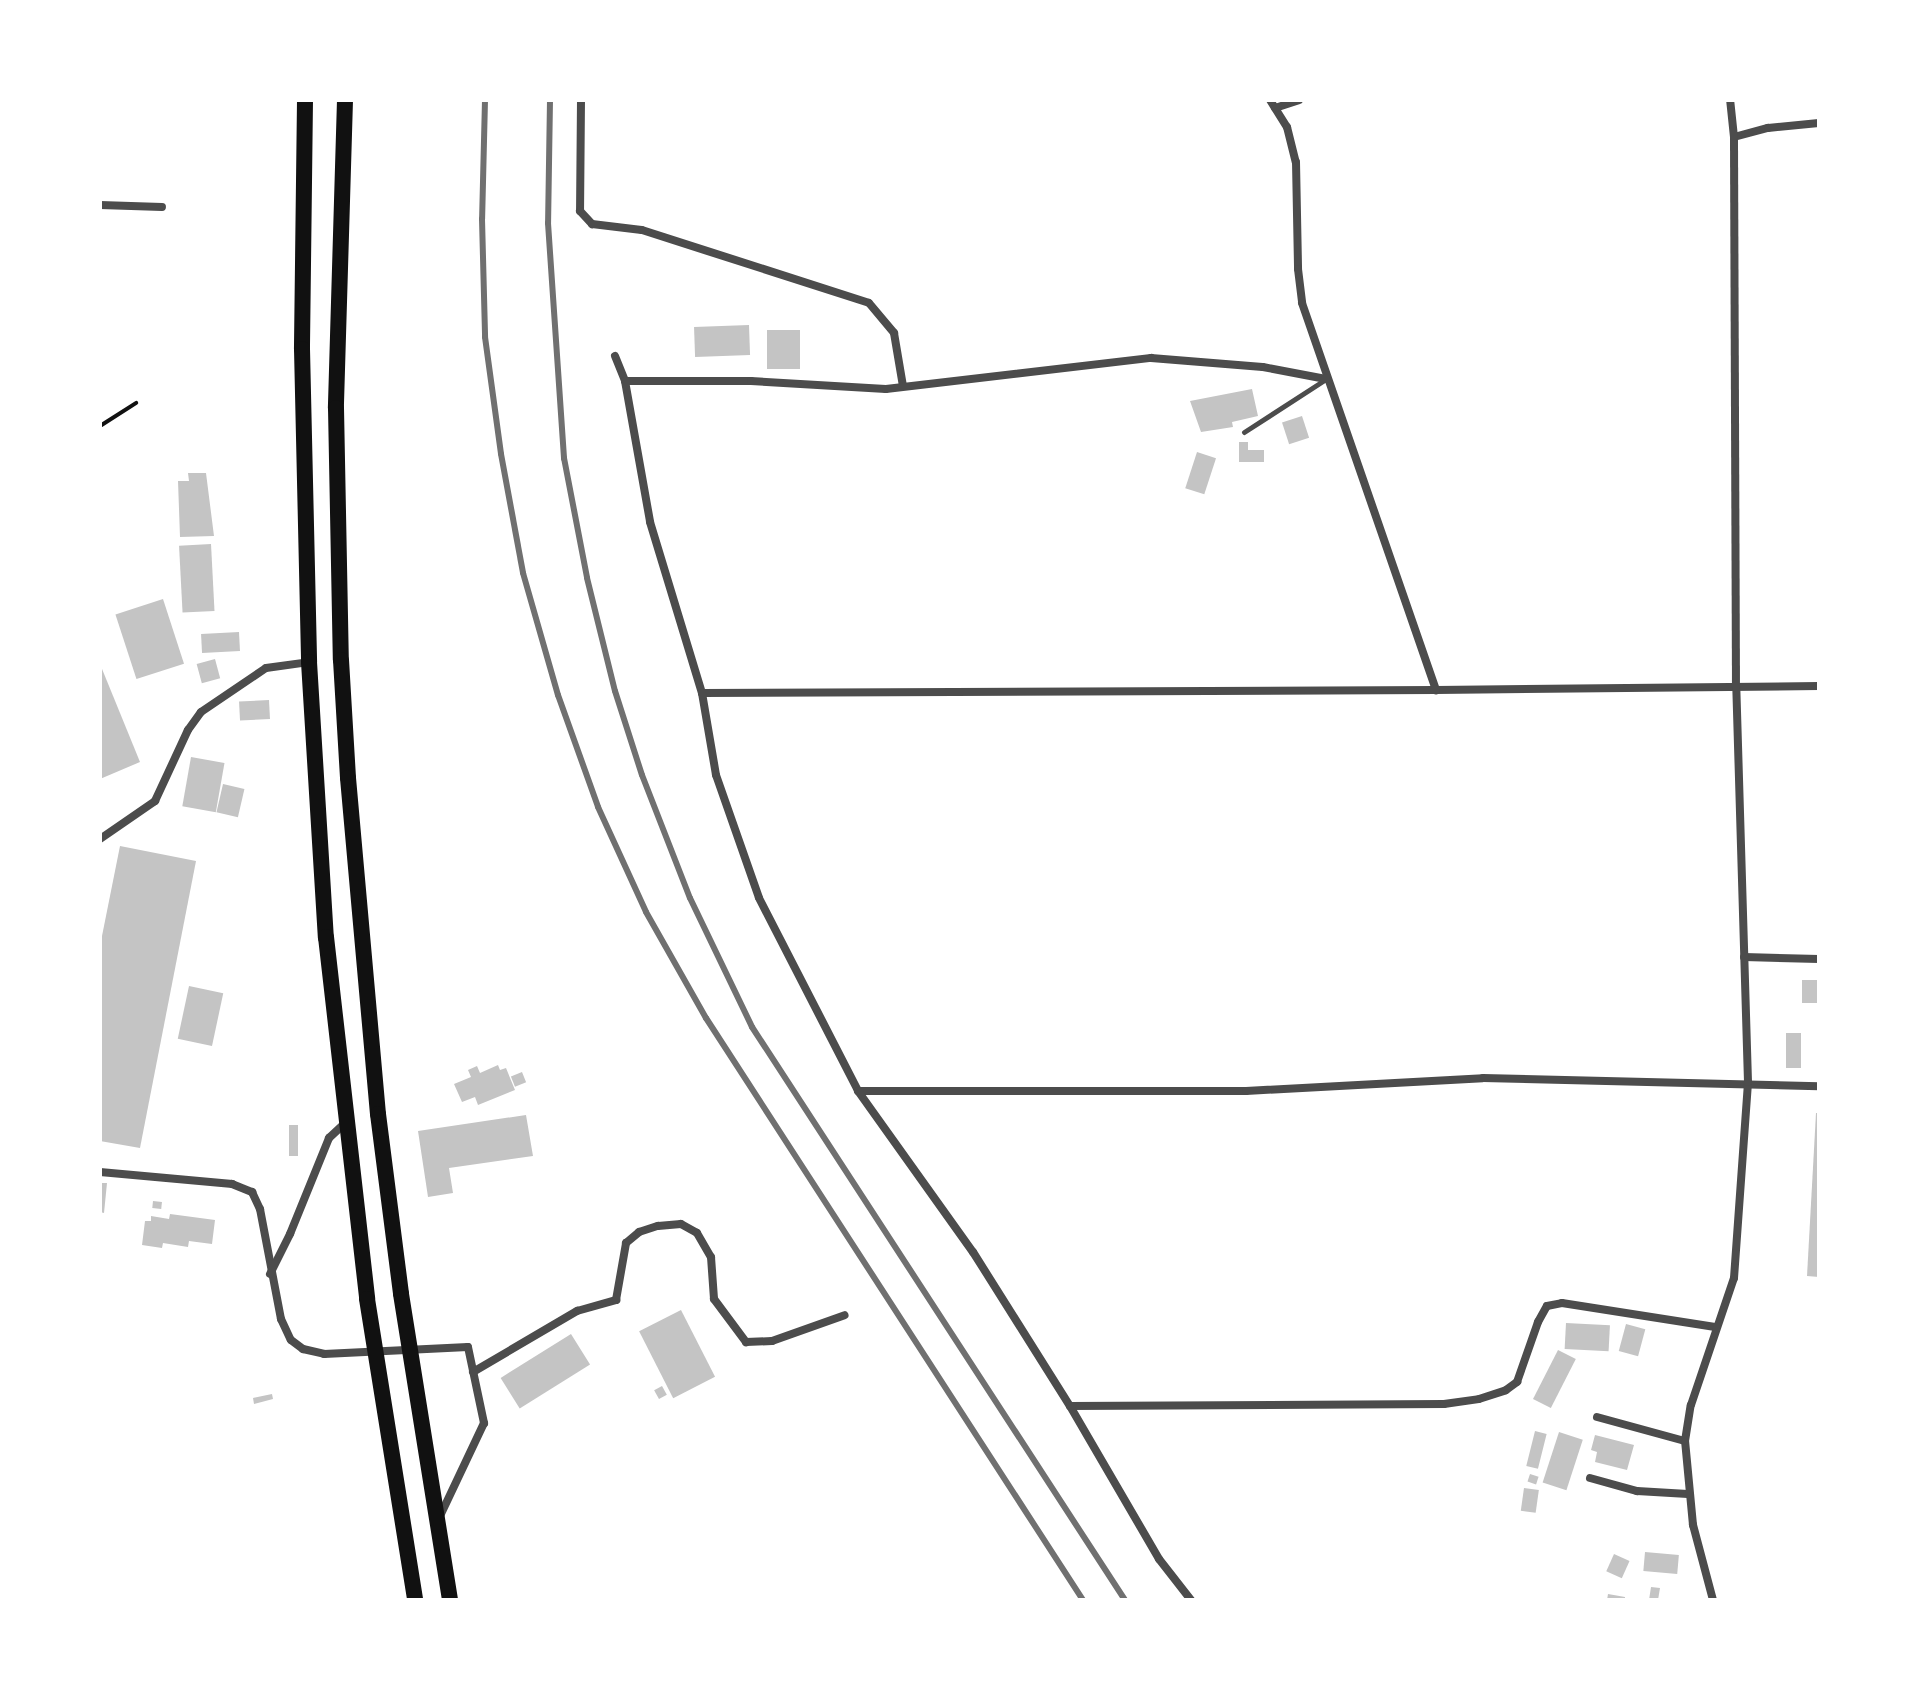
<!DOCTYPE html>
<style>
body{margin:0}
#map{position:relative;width:1919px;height:1700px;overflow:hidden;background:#fff;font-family:Roboto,sans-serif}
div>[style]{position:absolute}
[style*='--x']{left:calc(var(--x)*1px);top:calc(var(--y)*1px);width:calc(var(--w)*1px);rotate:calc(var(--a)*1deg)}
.building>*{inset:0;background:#c4c4c4;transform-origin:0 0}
.path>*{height:4px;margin:-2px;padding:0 2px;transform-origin:2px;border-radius:2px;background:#111}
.service>*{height:5px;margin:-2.5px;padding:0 2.5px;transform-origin:2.5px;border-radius:2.5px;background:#4c4c4c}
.minor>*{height:8px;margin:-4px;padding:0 4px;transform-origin:4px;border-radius:4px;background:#4c4c4c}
.trunk>*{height:16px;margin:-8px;padding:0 8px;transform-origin:8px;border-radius:8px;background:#111}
.rail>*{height:6px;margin:-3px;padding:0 3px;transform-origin:3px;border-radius:3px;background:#707070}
span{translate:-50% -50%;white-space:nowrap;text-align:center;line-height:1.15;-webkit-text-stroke:7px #fff;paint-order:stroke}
.frame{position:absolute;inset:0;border:102px solid #fff;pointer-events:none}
</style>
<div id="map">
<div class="building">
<i style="left:749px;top:325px;width:30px;height:55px;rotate:88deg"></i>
<i style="left:767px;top:330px;width:33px;height:39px"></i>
<i style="clip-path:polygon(1252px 389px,1258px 416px,1232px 422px,1233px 427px,1201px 432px,1190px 401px)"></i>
<i style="left:1302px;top:416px;width:23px;height:21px;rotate:72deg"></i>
<i style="clip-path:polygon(1239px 442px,1248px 442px,1248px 450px,1264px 450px,1264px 462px,1239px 462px)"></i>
<i style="left:1197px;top:452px;width:20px;height:38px;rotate:18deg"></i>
<i style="clip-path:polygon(188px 473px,206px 473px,214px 536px,180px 537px,178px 481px,189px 481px)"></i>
<i style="left:211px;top:544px;width:67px;height:32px;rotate:87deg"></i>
<i style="left:163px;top:599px;width:68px;height:50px;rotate:72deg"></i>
<i style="left:239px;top:632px;width:19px;height:38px;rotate:87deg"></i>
<i style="left:215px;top:659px;width:20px;height:19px;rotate:75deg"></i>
<i style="clip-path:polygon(100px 664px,140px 762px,100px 779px)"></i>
<i style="left:269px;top:700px;width:19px;height:30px;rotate:87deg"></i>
<i style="left:191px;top:757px;width:34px;height:50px;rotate:10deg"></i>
<i style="left:223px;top:784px;width:22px;height:29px;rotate:13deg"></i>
<i style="clip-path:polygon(120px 846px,196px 861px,140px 1148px,100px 1141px,100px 946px)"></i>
<i style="left:1802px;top:980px;width:17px;height:23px"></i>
<i style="left:189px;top:986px;width:35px;height:54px;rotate:12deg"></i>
<i style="left:1786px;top:1033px;width:15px;height:35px"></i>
<i style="clip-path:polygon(498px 1065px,500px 1070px,506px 1068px,515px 1090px,478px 1105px,475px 1097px,462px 1102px,454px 1084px,471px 1077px,468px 1070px,477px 1066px,480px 1073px)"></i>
<i style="left:522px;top:1072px;width:11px;height:12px;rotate:68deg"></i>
<i style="clip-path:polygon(1816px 1113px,1819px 1113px,1819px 1277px,1807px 1276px)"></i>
<i style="clip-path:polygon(526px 1115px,533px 1156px,449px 1168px,453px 1193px,428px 1197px,418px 1131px)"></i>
<i style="left:289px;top:1125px;width:9px;height:31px"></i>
<i style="clip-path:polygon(100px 1183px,107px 1183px,104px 1213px,100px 1212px)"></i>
<i style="left:153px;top:1201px;width:9px;height:7px;rotate:6deg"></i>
<i style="clip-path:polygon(170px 1214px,215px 1220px,212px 1244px,189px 1241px,188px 1247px,163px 1243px,162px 1248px,142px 1245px,145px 1221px,151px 1221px,151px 1216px,169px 1219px)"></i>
<i style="left:681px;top:1310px;width:75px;height:47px;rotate:63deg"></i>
<i style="left:1566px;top:1323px;width:44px;height:26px;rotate:3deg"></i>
<i style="left:1626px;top:1324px;width:20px;height:28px;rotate:15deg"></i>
<i style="left:571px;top:1334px;width:36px;height:83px;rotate:58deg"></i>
<i style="left:1558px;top:1350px;width:20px;height:55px;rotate:27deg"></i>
<i style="left:662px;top:1386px;width:10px;height:9px;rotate:61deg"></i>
<i style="clip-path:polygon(272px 1394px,273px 1399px,254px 1404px,253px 1398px)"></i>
<i style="left:1535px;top:1431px;width:12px;height:36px;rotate:14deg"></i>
<i style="left:1559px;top:1432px;width:25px;height:53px;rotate:18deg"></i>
<i style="clip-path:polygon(1595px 1435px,1634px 1445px,1627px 1470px,1595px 1462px,1597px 1452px,1591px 1450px)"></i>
<i style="left:1530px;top:1474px;width:9px;height:8px;rotate:18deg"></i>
<i style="left:1524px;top:1488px;width:15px;height:23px;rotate:8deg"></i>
<i style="left:1645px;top:1552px;width:34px;height:19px;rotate:5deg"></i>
<i style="left:1614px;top:1554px;width:17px;height:19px;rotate:24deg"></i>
<i style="clip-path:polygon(1651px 1587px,1660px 1588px,1658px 1600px,1649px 1600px)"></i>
<i style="clip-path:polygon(1608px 1594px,1625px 1597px,1625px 1600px,1607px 1600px)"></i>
</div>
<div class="path">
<i style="--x:100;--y:426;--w:43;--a:-32.6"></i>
</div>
<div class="service">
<i style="--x:1244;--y:432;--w:98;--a:-32.9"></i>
</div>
<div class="minor">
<i style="--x:581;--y:100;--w:111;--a:90.5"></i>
<i style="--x:580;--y:211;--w:18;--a:47"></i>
<i style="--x:592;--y:224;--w:50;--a:6.8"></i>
<i style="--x:642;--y:230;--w:238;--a:17.8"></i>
<i style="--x:869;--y:303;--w:39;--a:50"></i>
<i style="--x:894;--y:333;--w:54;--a:80.4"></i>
<i style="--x:1270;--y:100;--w:32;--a:58"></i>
<i style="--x:1287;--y:127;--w:36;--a:76"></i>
<i style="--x:1296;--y:162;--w:107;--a:88.9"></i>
<i style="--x:1298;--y:269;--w:34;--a:83"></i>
<i style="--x:1302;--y:303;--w:410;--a:70.9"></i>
<i style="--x:1436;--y:690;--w:383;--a:-0.6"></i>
<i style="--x:1275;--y:108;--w:25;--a:-18"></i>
<i style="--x:1734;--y:137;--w:35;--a:-15"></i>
<i style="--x:1768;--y:128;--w:51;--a:-5.6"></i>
<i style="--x:100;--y:205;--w:62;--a:1.8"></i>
<i style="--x:615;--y:356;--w:27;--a:68"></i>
<i style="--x:625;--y:381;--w:143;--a:79.9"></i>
<i style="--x:650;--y:522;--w:179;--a:73.1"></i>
<i style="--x:625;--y:381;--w:126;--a:0"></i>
<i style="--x:751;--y:381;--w:135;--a:3.4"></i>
<i style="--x:886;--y:389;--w:267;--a:-6.7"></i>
<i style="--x:1151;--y:358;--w:112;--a:4.6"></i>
<i style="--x:1263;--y:367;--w:64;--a:10.8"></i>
<i style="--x:1436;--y:690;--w:734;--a:179.77"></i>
<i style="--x:702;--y:693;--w:83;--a:80.3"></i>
<i style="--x:716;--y:775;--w:130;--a:70.7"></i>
<i style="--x:759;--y:898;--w:217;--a:62.8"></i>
<i style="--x:858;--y:1091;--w:388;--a:0"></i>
<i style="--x:1246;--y:1091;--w:237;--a:-3.1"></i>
<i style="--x:1483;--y:1078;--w:336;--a:1.4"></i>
<i style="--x:100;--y:839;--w:67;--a:-34.6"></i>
<i style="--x:155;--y:801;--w:78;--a:-65.1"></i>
<i style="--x:188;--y:730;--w:22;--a:-54"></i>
<i style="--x:201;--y:712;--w:78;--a:-34.1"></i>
<i style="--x:266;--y:668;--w:43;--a:-7.9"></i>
<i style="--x:1744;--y:957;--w:75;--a:1.5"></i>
<i style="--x:858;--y:1091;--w:198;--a:54.5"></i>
<i style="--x:973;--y:1252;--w:182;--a:57.8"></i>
<i style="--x:1070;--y:1406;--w:374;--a:-0.3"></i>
<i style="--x:1444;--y:1404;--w:35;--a:-8"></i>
<i style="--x:1479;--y:1399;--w:28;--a:-18"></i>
<i style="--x:1506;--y:1390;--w:14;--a:-36"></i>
<i style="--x:1517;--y:1382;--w:64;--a:-70.7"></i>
<i style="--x:1538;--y:1322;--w:18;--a:-61"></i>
<i style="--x:1547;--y:1306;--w:15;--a:-11"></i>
<i style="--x:1562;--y:1303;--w:155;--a:8.9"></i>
<i style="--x:100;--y:1172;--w:133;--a:5.2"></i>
<i style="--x:232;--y:1184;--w:22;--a:22"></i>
<i style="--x:252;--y:1192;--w:19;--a:65"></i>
<i style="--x:260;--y:1209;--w:112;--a:79.2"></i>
<i style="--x:281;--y:1319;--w:23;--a:65"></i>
<i style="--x:291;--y:1340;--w:15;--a:37"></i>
<i style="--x:303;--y:1349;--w:22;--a:13"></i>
<i style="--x:324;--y:1354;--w:144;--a:-2.8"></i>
<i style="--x:468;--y:1347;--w:78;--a:78.1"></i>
<i style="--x:484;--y:1423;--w:103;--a:115.3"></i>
<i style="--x:270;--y:1274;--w:45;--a:-63.4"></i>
<i style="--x:290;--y:1234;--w:104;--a:-67.9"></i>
<i style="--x:329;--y:1138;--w:22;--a:-43"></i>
<i style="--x:473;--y:1372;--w:121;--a:-30.4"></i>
<i style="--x:577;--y:1311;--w:41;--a:-15.8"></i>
<i style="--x:616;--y:1300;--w:58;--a:-80"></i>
<i style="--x:626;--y:1243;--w:17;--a:-40"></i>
<i style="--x:639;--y:1232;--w:20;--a:-18"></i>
<i style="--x:658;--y:1226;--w:23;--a:-5"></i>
<i style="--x:681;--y:1224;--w:18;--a:29"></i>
<i style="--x:697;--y:1233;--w:28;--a:60"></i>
<i style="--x:711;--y:1257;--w:42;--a:85.9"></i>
<i style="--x:714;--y:1299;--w:54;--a:53.3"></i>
<i style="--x:746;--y:1342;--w:26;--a:-2"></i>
<i style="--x:772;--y:1341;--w:77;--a:-19.6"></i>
<i style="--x:1070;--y:1406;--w:177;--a:59.8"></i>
<i style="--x:1159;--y:1559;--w:52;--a:52"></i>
<i style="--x:1597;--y:1417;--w:91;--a:15.3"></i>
<i style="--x:1590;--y:1478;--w:49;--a:15.5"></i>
<i style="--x:1637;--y:1491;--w:51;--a:3.4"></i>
<i style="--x:1713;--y:1600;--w:78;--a:-104.9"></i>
<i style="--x:1693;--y:1525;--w:84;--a:-95.4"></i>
<i style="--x:1685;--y:1441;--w:36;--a:-81"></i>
<i style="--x:1691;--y:1405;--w:134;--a:-71.3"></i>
<i style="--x:1734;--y:1278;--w:196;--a:-85.9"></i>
<i style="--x:1748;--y:1082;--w:395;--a:-91.7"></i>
<i style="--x:1736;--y:687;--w:550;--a:-90.21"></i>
<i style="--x:1734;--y:137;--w:37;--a:-96"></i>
</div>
<div class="trunk">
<i style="--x:305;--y:100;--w:249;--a:90.7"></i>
<i style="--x:302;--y:349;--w:313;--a:88.7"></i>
<i style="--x:309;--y:662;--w:276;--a:86.5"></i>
<i style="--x:326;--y:937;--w:364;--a:83.5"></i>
<i style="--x:367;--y:1299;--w:305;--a:80.9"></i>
<i style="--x:345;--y:100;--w:308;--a:91.7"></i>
<i style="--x:336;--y:408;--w:252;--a:88.9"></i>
<i style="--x:341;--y:660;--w:118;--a:86.6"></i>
<i style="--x:348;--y:778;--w:337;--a:84.9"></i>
<i style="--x:378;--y:1114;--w:181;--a:82.7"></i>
<i style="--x:401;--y:1294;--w:310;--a:80.9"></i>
</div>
<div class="rail">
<i style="--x:485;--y:100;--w:119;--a:91.4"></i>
<i style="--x:482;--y:219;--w:118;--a:88.5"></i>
<i style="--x:485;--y:337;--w:118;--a:82.2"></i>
<i style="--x:501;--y:454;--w:121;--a:79.5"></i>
<i style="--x:523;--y:573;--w:127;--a:74"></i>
<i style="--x:558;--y:695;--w:119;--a:70.3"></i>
<i style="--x:598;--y:807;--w:115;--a:65.4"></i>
<i style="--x:646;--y:912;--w:122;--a:60.5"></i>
<i style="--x:706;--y:1018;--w:693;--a:57.07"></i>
<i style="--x:550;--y:100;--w:123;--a:90.9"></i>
<i style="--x:548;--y:223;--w:236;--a:86.1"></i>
<i style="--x:564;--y:458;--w:122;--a:79.1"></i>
<i style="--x:587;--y:578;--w:116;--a:76.1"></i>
<i style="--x:615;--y:691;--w:88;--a:72.2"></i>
<i style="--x:642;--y:775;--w:132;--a:68.7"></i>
<i style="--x:690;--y:898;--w:143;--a:64.3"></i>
<i style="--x:752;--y:1027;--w:684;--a:56.94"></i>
</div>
<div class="frame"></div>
</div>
